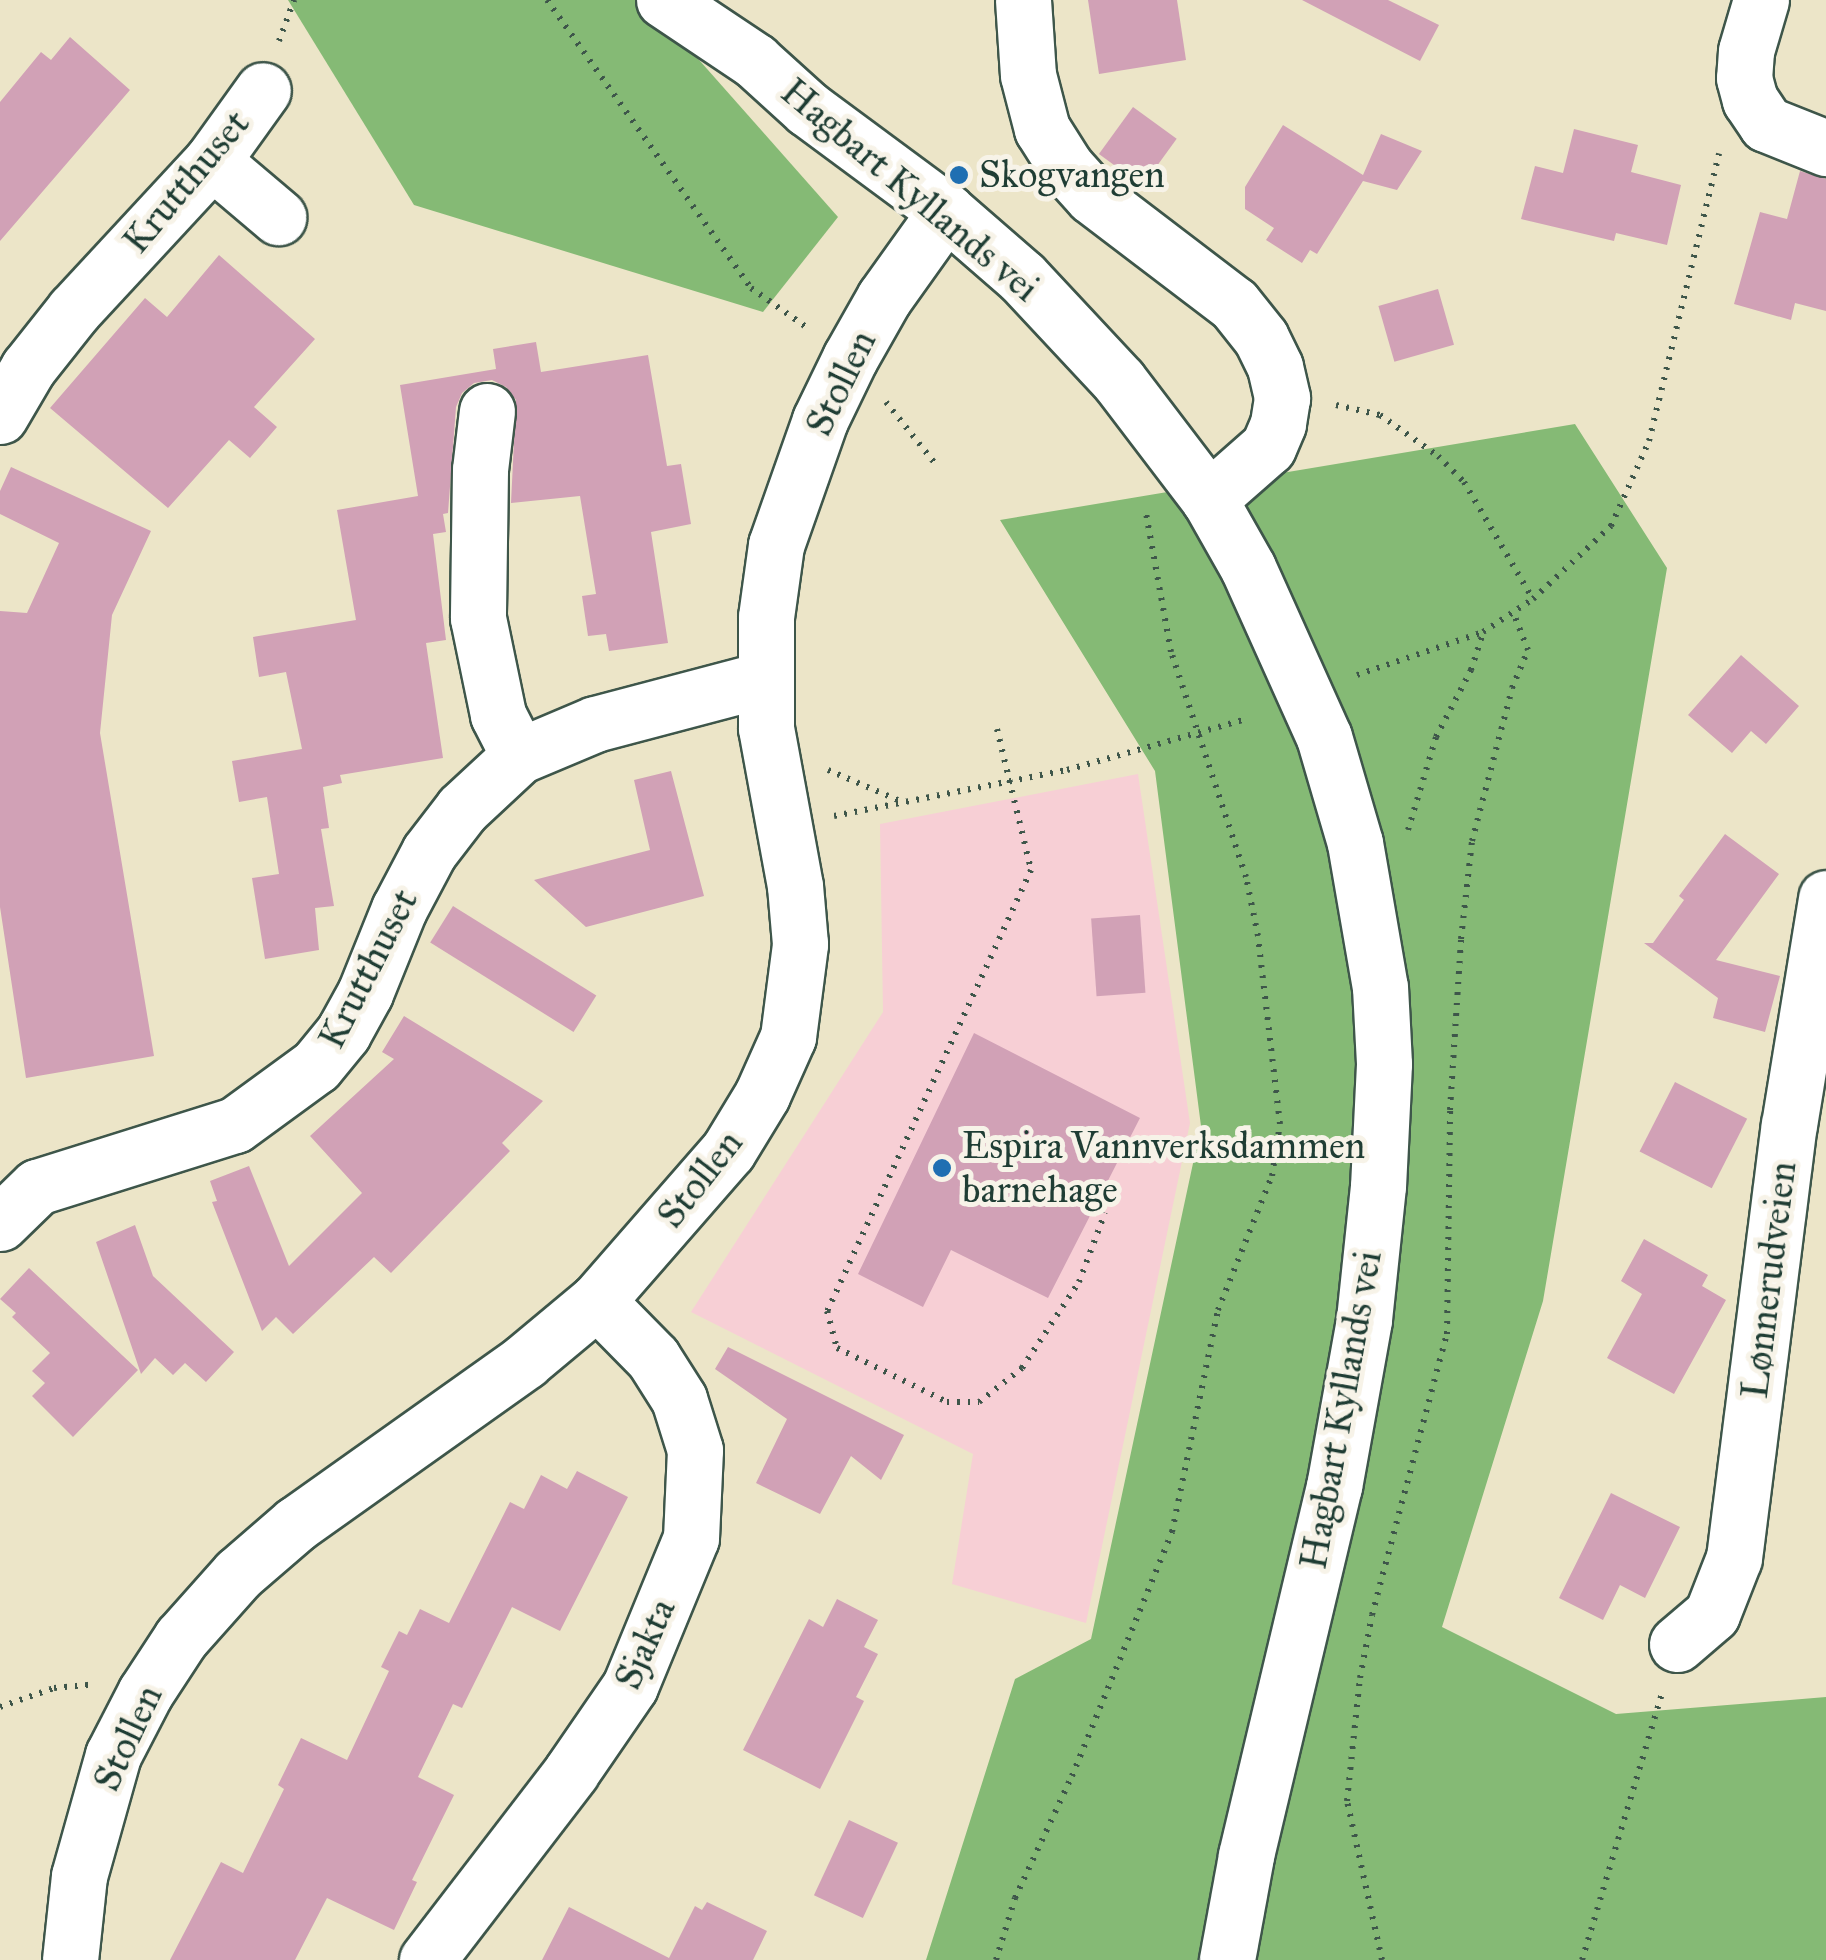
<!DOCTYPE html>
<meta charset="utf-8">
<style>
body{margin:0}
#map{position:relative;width:1826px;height:1960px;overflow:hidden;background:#ece5c8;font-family:"IM FELL Great Primer",serif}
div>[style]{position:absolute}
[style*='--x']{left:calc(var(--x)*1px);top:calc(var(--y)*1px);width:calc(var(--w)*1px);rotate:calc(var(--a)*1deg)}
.built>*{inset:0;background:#f7cfd5}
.forest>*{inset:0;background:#85ba75}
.building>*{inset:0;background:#d1a1b6;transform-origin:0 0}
.path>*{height:6px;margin-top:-3px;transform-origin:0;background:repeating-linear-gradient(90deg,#3e564a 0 2.5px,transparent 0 10.5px)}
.roads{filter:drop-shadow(2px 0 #3e564a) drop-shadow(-2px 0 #3e564a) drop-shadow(0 2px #3e564a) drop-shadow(0 -2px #3e564a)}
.minor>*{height:55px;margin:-27.5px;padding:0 27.5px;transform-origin:27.5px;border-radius:27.5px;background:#fff}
.dots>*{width:28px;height:28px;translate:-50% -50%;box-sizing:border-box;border:5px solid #f7f3e8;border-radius:50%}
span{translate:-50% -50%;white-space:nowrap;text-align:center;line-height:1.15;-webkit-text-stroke:10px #f7f3e8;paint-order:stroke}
.poi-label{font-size:38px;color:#1f3d34}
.left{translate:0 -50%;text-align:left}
.street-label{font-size:38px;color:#1f3d34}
</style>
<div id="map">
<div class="built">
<i style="clip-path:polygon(1138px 774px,1190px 1123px,1086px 1623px,952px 1584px,973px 1454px,691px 1312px,883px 1012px,880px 824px)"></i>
</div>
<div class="forest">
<i style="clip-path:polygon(288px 0,646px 0,838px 217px,763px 312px,414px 205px)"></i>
<i style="clip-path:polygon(1575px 424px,1667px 568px,1543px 1301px,1442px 1627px,1616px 1714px,1826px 1697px,1826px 1960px,926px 1960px,1015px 1679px,1091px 1639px,1201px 1126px,1155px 771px,1000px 520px)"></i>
</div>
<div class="building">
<i style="clip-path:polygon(1088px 0,1177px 0,1186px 60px,1099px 74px)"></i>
<i style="clip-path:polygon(1302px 0,1388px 0,1439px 25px,1420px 61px)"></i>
<i style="clip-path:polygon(70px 37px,130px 90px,0 241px,0 102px,41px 52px,51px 60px)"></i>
<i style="left:1133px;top:107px;width:54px;height:58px;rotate:36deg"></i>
<i style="clip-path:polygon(1283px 125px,1363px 175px,1381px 134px,1422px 151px,1397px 190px,1363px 181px,1317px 254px,1310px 250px,1302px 263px,1266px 240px,1274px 228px,1245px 209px,1245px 187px)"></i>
<i style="clip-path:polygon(1574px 129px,1638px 145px,1631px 172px,1681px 185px,1667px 245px,1616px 233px,1614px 241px,1521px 219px,1535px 166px,1563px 173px)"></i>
<i style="clip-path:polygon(1800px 171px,1826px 179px,1826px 311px,1795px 303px,1791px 320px,1734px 304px,1760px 212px,1787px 219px)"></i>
<i style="clip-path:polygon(219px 255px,315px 339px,254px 407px,277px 427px,250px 458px,229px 440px,168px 508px,50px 408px,145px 298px,167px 317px)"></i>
<i style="left:1438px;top:289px;width:58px;height:62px;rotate:74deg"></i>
<i style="clip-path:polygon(536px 342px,541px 372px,648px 355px,667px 466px,681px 464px,691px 524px,651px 532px,668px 643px,609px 651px,606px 634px,588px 636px,582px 596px,596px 594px,580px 496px,511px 503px,516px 400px,506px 387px,492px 380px,474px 383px,462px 393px,456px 407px,448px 513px,443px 514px,446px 532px,433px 534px,446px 640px,426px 643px,443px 758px,340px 775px,342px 783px,323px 787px,329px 828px,321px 829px,334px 906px,315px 908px,319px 950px,265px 959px,252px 878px,279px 874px,267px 797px,239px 802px,232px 761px,302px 749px,286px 672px,259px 677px,253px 637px,356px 620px,337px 510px,418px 496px,400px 385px,496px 369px,493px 349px)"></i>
<i style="clip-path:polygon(11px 467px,151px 531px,112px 615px,100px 733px,154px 1056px,26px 1078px,0 907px,0 611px,27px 613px,59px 543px,0 514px,0 491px)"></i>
<i style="clip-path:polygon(1741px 655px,1799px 706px,1766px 744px,1751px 731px,1732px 753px,1688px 715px)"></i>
<i style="clip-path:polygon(671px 771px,704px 896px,586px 927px,534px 880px,650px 850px,634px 780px)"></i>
<i style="clip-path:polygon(1725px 834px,1779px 874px,1716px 960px,1780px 976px,1765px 1032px,1713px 1018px,1718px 998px,1644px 943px,1653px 943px,1684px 900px,1679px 896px)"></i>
<i style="left:453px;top:906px;width:169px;height:43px;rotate:32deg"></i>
<i style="left:1140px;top:915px;width:78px;height:49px;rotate:86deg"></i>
<i style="clip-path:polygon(404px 1016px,543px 1101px,502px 1143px,510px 1151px,391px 1273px,374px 1257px,293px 1334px,276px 1317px,262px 1331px,212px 1202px,217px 1201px,210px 1181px,249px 1166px,289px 1266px,362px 1193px,310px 1136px,394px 1059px,382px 1052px)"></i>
<i style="clip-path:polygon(974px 1033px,1140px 1118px,1048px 1298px,951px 1250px,923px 1307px,858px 1274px)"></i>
<i style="left:1675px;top:1082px;width:81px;height:78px;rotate:27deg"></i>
<i style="clip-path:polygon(135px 1225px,153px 1276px,234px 1352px,206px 1382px,185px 1363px,173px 1375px,155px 1358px,141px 1374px,96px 1242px)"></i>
<i style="clip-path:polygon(1644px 1239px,1708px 1275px,1702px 1286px,1726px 1300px,1674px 1394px,1607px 1358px,1642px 1294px,1621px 1281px)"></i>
<i style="clip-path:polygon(29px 1268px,138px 1370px,73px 1437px,32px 1396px,45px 1383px,32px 1371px,50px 1353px,12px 1317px,16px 1313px,0 1299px)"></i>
<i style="clip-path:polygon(728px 1347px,904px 1435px,881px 1480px,851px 1456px,820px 1514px,756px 1483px,787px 1419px,715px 1369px)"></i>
<i style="clip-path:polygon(577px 1471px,628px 1497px,560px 1631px,512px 1607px,462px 1708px,453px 1704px,418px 1777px,454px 1795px,412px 1880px,417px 1882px,394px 1930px,327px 1898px,295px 1960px,170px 1960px,221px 1862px,243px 1873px,284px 1789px,278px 1785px,301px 1738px,347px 1760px,389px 1671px,381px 1667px,399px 1631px,407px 1635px,420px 1609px,449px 1623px,510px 1502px,524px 1509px,541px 1475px,567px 1489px)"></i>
<i style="clip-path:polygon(1611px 1493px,1680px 1527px,1645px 1598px,1620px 1585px,1603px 1620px,1559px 1598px)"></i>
<i style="clip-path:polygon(837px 1599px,878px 1620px,864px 1647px,878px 1654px,856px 1697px,864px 1701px,820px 1789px,743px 1750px,809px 1619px,823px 1627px)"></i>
<i style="left:849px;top:1820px;width:54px;height:83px;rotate:25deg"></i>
<i style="clip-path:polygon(707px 1902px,767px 1931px,753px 1960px,542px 1960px,569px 1907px,669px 1958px,695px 1906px,702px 1910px)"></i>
</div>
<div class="path">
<i style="--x:547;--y:0;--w:353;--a:54.7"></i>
<i style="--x:751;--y:288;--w:71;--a:35.3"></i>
<i style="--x:279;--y:41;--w:44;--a:-69.9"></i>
<i style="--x:886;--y:402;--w:82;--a:51.4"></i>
<i style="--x:1336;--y:405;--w:45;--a:12.8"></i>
<i style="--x:1380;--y:415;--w:71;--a:35.3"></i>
<i style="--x:1438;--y:456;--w:37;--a:45"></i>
<i style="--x:1464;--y:482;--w:136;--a:59.5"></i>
<i style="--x:1357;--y:675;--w:133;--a:-18.8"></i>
<i style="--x:1483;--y:632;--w:60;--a:-33.4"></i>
<i style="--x:1533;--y:599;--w:107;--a:-43.1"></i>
<i style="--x:1611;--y:526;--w:93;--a:-65.9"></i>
<i style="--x:1649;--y:441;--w:296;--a:-76.3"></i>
<i style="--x:997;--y:729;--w:145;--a:76.4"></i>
<i style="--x:1031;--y:870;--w:486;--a:114.8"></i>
<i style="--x:827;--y:1311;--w:38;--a:75"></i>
<i style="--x:837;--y:1348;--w:123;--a:26.1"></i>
<i style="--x:947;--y:1402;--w:32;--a:0"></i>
<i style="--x:979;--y:1402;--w:55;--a:-38.3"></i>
<i style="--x:1022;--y:1368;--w:103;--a:-56.5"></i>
<i style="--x:1079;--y:1282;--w:74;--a:-69.4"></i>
<i style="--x:828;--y:770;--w:76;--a:23.2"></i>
<i style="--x:834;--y:816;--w:237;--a:-11.2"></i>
<i style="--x:1067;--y:770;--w:186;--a:-15.9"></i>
<i style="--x:1408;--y:830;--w:97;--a:-73.2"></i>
<i style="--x:1436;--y:737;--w:76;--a:-62.4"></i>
<i style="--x:1471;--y:670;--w:39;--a:-72"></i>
<i style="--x:0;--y:1707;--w:57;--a:-19.4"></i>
<i style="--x:54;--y:1688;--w:36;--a:-5"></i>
<i style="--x:996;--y:1960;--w:65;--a:-73"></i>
<i style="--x:1015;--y:1898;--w:135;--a:-65"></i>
<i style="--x:1072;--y:1776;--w:264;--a:-67.7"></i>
<i style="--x:1172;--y:1532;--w:227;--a:-78.3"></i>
<i style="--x:1218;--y:1310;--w:144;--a:-68.1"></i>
<i style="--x:1272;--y:1176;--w:53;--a:-81.3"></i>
<i style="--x:1280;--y:1124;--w:189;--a:-96.7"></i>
<i style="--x:1258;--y:936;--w:60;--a:-101.5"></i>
<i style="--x:1246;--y:877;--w:237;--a:-108.4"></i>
<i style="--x:1171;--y:652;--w:146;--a:-100.2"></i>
<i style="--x:1382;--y:1960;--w:163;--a:-102.4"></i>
<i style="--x:1347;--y:1801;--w:124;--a:-84"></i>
<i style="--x:1360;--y:1678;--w:64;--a:-79.2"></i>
<i style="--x:1372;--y:1615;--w:291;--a:-75.1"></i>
<i style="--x:1447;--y:1334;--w:224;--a:-89.2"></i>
<i style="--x:1450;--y:1110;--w:171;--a:-86.3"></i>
<i style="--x:1461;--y:939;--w:99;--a:-83.6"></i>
<i style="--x:1472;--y:841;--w:158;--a:-75.3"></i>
<i style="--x:1512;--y:688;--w:41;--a:-67.2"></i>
<i style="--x:1528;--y:650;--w:41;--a:-111.5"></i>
<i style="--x:1582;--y:1960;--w:279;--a:-73.3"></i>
</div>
<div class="roads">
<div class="minor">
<i style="--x:664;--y:0;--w:110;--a:33.8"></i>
<i style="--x:755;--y:61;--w:72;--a:42.2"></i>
<i style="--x:808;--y:109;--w:172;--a:36.5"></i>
<i style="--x:946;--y:211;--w:101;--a:41"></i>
<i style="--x:1022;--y:277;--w:142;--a:47"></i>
<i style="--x:1119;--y:381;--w:148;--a:52.7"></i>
<i style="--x:1209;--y:499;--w:79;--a:60.5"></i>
<i style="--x:1248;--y:568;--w:185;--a:65.8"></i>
<i style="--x:1324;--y:737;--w:110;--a:73.7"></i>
<i style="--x:1355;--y:843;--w:146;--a:80.2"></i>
<i style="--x:1380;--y:987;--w:77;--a:87"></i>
<i style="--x:1384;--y:1064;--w:122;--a:92.8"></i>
<i style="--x:1378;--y:1186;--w:135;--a:96"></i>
<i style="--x:1364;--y:1320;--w:169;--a:100.2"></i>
<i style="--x:1334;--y:1486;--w:380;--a:103.4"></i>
<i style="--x:1246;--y:1856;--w:106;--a:100.4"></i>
<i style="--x:1023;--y:0;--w:75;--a:86.2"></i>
<i style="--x:1028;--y:75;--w:56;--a:75.5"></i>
<i style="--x:1042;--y:129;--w:45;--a:57.7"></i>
<i style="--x:1066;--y:167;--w:39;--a:48"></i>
<i style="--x:1092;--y:196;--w:178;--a:37.3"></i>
<i style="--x:1234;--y:304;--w:43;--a:51.5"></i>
<i style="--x:1261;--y:338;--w:32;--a:64"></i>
<i style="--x:1275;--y:367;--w:32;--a:77"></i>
<i style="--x:1282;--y:398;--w:26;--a:99"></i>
<i style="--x:1278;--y:424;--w:25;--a:113"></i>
<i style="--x:1268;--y:447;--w:79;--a:138.6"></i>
<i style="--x:1761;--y:0;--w:53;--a:106.4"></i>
<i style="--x:1746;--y:51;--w:27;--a:94"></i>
<i style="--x:1744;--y:78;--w:23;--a:75"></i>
<i style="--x:1750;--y:100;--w:29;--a:56"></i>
<i style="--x:1766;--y:124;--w:65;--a:21.8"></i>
<i style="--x:212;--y:161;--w:87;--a:40.3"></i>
<i style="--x:487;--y:411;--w:59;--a:96.8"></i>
<i style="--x:480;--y:470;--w:148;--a:90.8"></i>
<i style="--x:478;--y:618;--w:99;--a:78.3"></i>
<i style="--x:498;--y:715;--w:46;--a:62.9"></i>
<i style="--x:0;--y:416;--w:56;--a:-59.7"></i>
<i style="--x:28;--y:368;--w:74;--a:-51.6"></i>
<i style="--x:74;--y:310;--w:203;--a:-47.2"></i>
<i style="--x:212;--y:161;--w:87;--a:-54.3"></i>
<i style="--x:0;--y:1223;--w:52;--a:-44.2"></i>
<i style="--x:37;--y:1187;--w:207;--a:-17.4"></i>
<i style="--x:235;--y:1125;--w:100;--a:-36.1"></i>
<i style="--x:316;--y:1066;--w:43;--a:-50.7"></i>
<i style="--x:343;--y:1033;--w:46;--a:-61.2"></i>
<i style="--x:365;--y:993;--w:91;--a:-68"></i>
<i style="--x:399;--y:909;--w:64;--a:-62.2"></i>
<i style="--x:429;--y:852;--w:54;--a:-52.5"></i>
<i style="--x:462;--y:809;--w:78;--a:-42.9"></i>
<i style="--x:519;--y:756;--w:82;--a:-22.8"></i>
<i style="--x:595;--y:724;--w:176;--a:-14.8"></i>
<i style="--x:1677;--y:1644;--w:46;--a:-40.6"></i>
<i style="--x:1712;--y:1614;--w:60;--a:-68.6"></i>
<i style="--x:1734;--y:1558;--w:436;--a:-82.8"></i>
<i style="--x:1789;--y:1125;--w:230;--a:-80.7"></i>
<i style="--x:70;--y:1960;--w:84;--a:-83.9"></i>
<i style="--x:79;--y:1876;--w:126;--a:-74.3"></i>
<i style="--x:113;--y:1755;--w:70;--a:-62.7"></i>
<i style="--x:145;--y:1693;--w:66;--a:-56.8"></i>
<i style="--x:181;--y:1638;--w:86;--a:-48.3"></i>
<i style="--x:238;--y:1574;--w:77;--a:-40.8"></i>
<i style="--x:296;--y:1524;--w:281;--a:-35.4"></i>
<i style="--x:525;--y:1361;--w:94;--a:-39.8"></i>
<i style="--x:597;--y:1301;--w:199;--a:-48.9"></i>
<i style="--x:728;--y:1151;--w:66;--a:-58.7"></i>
<i style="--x:762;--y:1095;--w:64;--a:-65.9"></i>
<i style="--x:788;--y:1037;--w:94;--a:-82.6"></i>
<i style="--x:800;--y:944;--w:58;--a:-94.9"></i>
<i style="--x:795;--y:886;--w:161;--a:-100.4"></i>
<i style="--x:766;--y:728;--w:111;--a:-90"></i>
<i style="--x:766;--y:617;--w:73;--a:-82.1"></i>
<i style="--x:776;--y:545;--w:133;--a:-70.6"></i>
<i style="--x:820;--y:420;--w:69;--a:-64.2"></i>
<i style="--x:850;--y:358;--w:69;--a:-60.5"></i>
<i style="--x:884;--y:298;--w:107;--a:-54.5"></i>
<i style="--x:427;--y:1960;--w:237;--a:-52.5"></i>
<i style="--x:571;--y:1772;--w:104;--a:-55.5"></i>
<i style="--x:630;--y:1686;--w:160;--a:-67.6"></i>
<i style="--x:691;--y:1538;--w:88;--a:-87.4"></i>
<i style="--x:695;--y:1450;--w:53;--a:-107.4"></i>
<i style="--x:679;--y:1399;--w:49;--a:-122.4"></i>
<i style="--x:653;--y:1358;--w:80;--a:-134.5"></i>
</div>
</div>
<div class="dots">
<i style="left:959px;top:175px;background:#1f6fb2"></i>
<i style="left:942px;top:1168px;background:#1f6fb2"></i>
</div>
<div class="poi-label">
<span class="left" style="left:979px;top:175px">Skogvangen</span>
<span class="left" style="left:962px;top:1168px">Espira Vannverksdammen<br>barnehage</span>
</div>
<div class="street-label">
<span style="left:186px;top:182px;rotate:-50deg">Krutthuset</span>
<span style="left:910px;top:190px;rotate:40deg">Hagbart Kyllands vei</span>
<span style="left:841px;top:383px;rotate:-64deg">Stollen</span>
<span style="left:368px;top:969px;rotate:-63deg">Krutthuset</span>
<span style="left:700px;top:1179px;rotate:-52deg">Stollen</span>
<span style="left:1769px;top:1280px;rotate:-83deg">Lønnerudveien</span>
<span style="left:1341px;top:1410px;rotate:-80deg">Hagbart Kyllands vei</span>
<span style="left:645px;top:1644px;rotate:-66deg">Sjakta</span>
<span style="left:128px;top:1738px;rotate:-65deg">Stollen</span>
</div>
</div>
